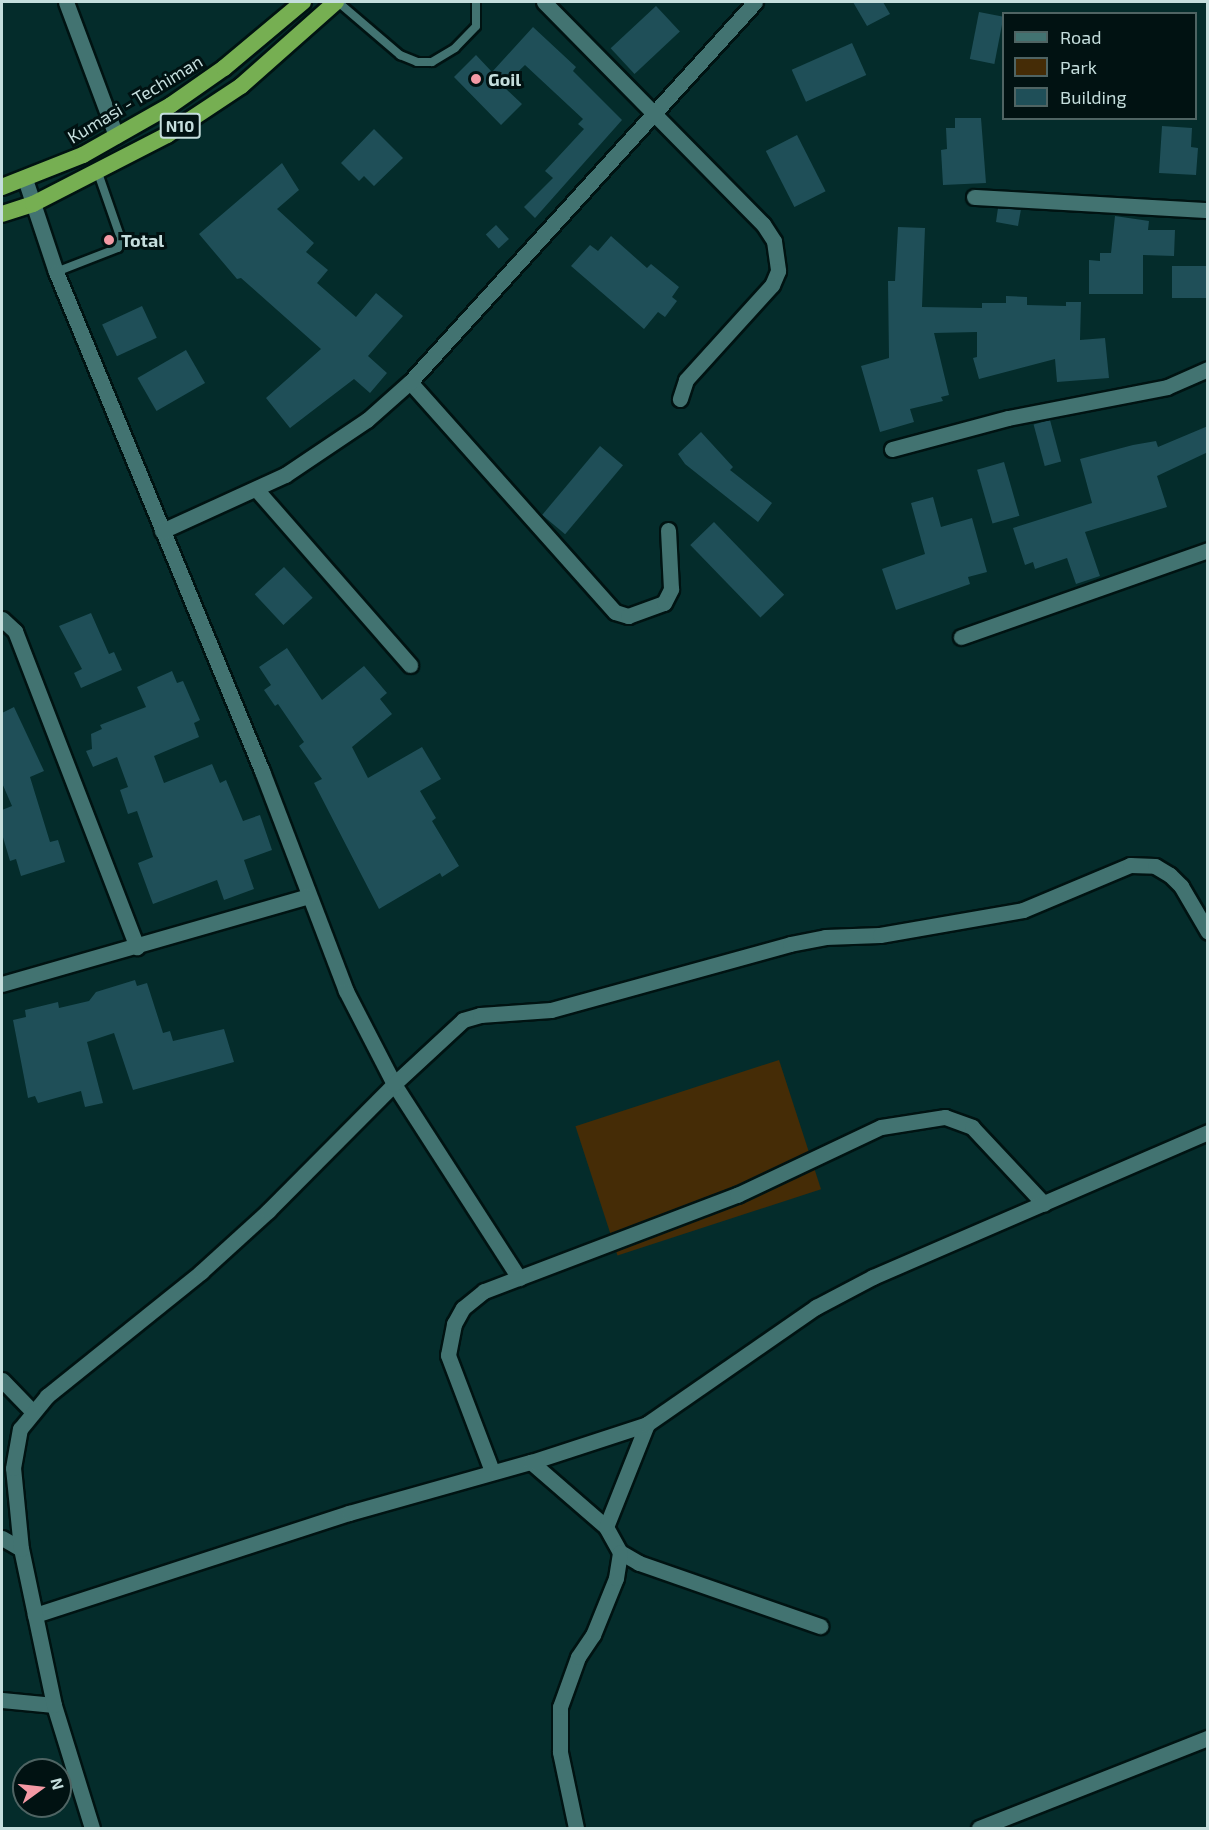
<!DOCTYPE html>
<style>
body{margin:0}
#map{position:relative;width:1209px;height:1830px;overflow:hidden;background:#042c2b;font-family:"Exo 2",sans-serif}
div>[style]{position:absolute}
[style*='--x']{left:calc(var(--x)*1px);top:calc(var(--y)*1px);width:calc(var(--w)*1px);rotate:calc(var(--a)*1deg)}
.green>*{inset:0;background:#452c06;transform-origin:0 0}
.building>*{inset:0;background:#1f4f58;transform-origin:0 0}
.roads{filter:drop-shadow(2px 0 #001312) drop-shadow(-2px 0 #001312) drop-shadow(0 2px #001312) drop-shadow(0 -2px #001312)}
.service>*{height:8px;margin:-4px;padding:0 4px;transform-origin:4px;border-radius:4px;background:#427371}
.minor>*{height:15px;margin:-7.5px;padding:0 7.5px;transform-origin:7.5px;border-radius:7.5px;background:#427371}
.trunk>*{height:16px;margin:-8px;padding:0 8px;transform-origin:8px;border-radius:8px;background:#76af52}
.dots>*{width:16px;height:16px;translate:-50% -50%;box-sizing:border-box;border:3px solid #011212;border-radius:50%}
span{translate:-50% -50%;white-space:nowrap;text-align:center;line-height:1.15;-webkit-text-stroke:6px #011212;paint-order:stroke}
.shield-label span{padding:2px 4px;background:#011212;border:2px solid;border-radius:4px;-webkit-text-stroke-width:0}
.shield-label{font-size:16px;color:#c5dedd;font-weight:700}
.poi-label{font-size:18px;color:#c5dedd;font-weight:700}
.left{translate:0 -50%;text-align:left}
.street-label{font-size:18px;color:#c5dedd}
.frame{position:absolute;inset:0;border:3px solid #c5dedd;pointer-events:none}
.legend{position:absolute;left:1002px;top:12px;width:195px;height:108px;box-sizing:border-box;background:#011212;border:2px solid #4f6463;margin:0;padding:8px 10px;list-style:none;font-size:18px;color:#c5dedd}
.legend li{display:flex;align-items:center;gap:12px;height:30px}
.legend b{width:30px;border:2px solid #4f6463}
.north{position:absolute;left:12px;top:1758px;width:60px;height:60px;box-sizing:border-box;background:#011212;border:2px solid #4f6463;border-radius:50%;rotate:75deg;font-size:16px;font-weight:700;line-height:24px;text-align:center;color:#c5dedd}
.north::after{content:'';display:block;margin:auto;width:21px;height:27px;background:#f49aa5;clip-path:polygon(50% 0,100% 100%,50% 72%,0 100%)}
</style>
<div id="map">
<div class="green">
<i style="left:779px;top:1060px;width:136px;height:214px;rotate:72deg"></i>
</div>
<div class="building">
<i style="clip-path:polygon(853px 2px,883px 2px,890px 14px,867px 26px)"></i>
<i style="left:656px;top:6px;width:35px;height:62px;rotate:47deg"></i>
<i style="left:979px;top:12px;width:25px;height:48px;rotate:11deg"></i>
<i style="clip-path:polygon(533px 27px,576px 67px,573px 71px,622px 120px,535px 218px,524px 207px,553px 178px,545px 171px,584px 129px,578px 124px,583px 119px,525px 65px,503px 86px,522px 104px,501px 125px,454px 77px,476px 55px,492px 72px)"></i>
<i style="left:852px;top:43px;width:35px;height:66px;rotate:66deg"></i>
<i style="clip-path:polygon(955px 118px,981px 118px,986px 183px,943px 185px,941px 150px,947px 149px,946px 128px,955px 128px)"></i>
<i style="clip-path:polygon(1162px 126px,1192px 128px,1191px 147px,1198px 148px,1196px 175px,1159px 173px)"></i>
<i style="clip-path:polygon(374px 129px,403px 158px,374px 186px,364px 176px,359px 181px,341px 163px)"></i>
<i style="left:797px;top:135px;width:63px;height:35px;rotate:63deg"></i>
<i style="clip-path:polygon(282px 163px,299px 190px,277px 209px,314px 243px,306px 252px,328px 270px,317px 283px,356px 317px,376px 293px,403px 316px,368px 356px,387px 373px,370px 393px,354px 379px,290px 428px,266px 398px,321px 349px,241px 278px,237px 279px,199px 234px)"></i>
<i style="clip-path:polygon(998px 208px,1021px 209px,1018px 226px,996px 222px)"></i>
<i style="clip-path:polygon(1115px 216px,1149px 221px,1148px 230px,1175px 230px,1174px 256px,1143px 255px,1143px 294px,1089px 294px,1089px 260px,1100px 261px,1100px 253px,1111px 253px)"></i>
<i style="left:496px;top:225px;width:19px;height:14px;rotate:47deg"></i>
<i style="clip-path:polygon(898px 227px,925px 228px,922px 307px,982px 308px,982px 303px,1006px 303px,1006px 296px,1027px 297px,1027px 305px,1066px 306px,1066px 302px,1081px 302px,1080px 340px,1105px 338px,1109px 378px,1057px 382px,1055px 359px,979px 379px,973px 358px,977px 357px,977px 332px,934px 333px,949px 395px,941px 397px,943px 401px,910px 409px,914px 422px,880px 432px,861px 366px,889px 358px,888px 281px,895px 281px)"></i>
<i style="clip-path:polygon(611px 236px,647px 268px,651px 264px,679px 287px,672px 297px,677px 301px,665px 317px,658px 312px,644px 329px,571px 266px,590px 245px,598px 251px)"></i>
<i style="left:1172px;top:266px;width:36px;height:32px"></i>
<i style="left:142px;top:306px;width:35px;height:44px;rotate:65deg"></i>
<i style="left:186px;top:350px;width:38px;height:56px;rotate:60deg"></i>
<i style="left:1050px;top:420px;width:43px;height:17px;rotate:75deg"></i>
<i style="clip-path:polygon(1208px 426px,1208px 452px,1157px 476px,1167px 507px,1085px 532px,1100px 576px,1076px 584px,1067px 558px,1035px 569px,1033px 562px,1025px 565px,1013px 528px,1092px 503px,1080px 459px,1133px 445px,1156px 441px,1158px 447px)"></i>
<i style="clip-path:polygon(701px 432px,733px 467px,730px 470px,772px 503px,758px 522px,685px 464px,678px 454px)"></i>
<i style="left:600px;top:446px;width:30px;height:90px;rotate:40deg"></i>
<i style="left:1004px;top:462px;width:56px;height:28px;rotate:74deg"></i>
<i style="clip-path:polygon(933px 497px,941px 527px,972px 518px,987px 572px,968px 577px,970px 584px,896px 610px,882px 569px,925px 554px,911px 503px)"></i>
<i style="left:714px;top:522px;width:101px;height:33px;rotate:46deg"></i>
<i style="left:284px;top:567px;width:42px;height:40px;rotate:47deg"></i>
<i style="clip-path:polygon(91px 613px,109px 654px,114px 652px,122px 670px,81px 688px,74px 673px,82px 669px,59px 626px)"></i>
<i style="clip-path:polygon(287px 648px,322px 700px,364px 666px,387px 693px,380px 699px,392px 714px,352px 747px,368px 778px,422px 747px,441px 779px,420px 791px,436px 818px,432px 821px,459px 866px,442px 877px,440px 873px,379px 909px,314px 783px,322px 779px,299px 746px,304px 742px,278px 704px,275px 706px,264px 690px,271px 685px,259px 667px)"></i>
<i style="clip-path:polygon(172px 671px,177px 683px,183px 681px,200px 720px,194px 723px,199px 737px,154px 756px,164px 783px,212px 764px,220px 783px,226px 780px,243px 821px,260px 815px,272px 850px,244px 860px,254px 889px,224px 900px,217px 880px,153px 904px,138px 863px,153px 857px,137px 811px,128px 814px,120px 790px,128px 787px,117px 757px,93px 767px,86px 751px,92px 749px,91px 734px,102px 729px,100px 725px,146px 707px,137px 687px)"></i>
<i style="clip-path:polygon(14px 707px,44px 771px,30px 777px,50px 842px,58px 840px,65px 862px,21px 876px,16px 859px,10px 861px,2px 834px,2px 810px,12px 806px,2px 783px,2px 713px)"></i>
<i style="clip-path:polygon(135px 980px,137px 986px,147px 983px,163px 1033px,170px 1031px,173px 1041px,224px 1029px,234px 1062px,133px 1090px,114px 1033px,87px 1042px,103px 1103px,85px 1107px,81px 1091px,38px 1103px,35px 1096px,28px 1098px,13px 1020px,26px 1017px,25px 1010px,58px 1002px,59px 1008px,89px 1001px,96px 992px)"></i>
</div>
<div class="roads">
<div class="service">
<i style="--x:338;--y:2;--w:82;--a:40.5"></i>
<i style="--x:400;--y:55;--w:18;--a:22"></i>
<i style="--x:417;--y:62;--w:15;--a:0"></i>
<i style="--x:432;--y:62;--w:27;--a:-31"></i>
<i style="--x:455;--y:48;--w:30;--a:-46"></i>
<i style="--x:476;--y:26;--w:24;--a:-90"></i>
<i style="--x:56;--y:272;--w:66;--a:-21.2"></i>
<i style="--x:118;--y:248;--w:9;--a:-72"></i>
<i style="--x:121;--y:239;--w:70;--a:-109.2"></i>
</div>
<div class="minor">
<i style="--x:66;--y:2;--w:143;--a:69.5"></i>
<i style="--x:544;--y:2;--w:312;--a:45.4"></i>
<i style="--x:763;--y:224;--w:20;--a:57"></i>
<i style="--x:774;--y:241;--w:30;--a:82"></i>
<i style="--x:778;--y:271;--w:15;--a:113"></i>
<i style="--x:772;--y:285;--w:128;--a:132.2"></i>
<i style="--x:686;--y:380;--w:20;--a:108"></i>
<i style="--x:25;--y:179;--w:98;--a:71.6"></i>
<i style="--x:56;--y:272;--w:540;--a:67.57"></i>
<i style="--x:262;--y:771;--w:235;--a:69.1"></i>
<i style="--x:346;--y:991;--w:105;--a:62.7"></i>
<i style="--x:394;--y:1084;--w:231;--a:57.2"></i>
<i style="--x:974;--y:197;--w:234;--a:3.2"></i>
<i style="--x:410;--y:382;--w:308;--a:48.3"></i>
<i style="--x:615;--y:612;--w:14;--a:17"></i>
<i style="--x:628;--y:616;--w:38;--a:-20"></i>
<i style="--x:664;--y:603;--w:16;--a:-63"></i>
<i style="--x:671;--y:589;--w:59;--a:-92.9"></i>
<i style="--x:892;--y:449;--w:120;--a:-15"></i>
<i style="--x:1008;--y:418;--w:162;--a:-11"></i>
<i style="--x:1167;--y:387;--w:45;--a:-23.7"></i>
<i style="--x:256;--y:489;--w:234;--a:48.8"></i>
<i style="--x:162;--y:531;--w:135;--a:-24.5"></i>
<i style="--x:285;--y:475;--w:99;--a:-33.9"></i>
<i style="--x:367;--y:420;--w:57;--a:-41.5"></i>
<i style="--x:410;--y:382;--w:513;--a:-47.76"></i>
<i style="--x:2;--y:619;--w:18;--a:43"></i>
<i style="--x:15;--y:631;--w:339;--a:68.9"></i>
<i style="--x:961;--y:637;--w:262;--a:-19.4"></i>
<i style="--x:2;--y:984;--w:318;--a:-16"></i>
<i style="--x:2;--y:1380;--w:43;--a:45.9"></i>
<i style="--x:531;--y:1462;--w:99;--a:40.9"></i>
<i style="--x:606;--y:1527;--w:29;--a:61"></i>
<i style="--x:620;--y:1552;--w:22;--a:30"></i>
<i style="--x:639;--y:1563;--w:192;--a:19.2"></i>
<i style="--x:492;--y:1471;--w:124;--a:-110.8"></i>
<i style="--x:448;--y:1355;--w:32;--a:-79"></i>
<i style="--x:454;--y:1324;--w:18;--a:-61"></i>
<i style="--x:463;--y:1308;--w:27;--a:-39"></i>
<i style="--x:484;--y:1291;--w:271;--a:-20.8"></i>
<i style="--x:737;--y:1195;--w:159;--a:-25.3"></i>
<i style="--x:881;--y:1127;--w:65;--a:-8.9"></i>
<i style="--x:945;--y:1117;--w:29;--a:20"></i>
<i style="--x:972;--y:1127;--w:105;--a:46.9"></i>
<i style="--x:606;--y:1527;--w:111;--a:-68.3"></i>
<i style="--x:2;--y:1538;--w:22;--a:30"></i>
<i style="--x:35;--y:1615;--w:330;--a:-18"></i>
<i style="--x:349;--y:1513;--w:189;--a:-15.7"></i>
<i style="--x:531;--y:1462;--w:122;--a:-18.1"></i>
<i style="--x:647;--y:1424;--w:206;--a:-34.7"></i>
<i style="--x:816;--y:1307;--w:64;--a:-27.8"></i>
<i style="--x:873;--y:1277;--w:365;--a:-23.4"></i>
<i style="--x:2;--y:1700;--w:52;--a:5.5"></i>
<i style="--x:92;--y:1828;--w:129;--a:-107.2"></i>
<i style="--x:54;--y:1705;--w:159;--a:-101.9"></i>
<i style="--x:21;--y:1549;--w:81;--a:-95.6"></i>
<i style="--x:13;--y:1468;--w:40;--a:-80"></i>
<i style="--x:20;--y:1429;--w:43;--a:-50.7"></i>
<i style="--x:47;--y:1396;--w:198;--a:-38.8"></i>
<i style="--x:201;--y:1272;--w:91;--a:-42.3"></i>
<i style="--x:268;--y:1211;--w:179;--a:-45.2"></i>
<i style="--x:394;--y:1084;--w:94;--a:-42.8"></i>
<i style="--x:463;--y:1020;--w:18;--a:-16"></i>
<i style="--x:480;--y:1015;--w:71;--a:-4"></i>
<i style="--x:551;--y:1010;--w:248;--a:-15.4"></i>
<i style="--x:790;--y:944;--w:36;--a:-11"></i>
<i style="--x:825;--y:937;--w:55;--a:-2.1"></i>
<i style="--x:880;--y:935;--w:145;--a:-9.9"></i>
<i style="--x:1023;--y:910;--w:116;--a:-22.8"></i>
<i style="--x:1130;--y:865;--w:25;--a:2"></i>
<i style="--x:1155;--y:866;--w:17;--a:31"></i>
<i style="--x:1170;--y:875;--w:16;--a:45"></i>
<i style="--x:1181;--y:886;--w:53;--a:59.6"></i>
<i style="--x:576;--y:1828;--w:78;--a:-101.9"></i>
<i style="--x:560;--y:1752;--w:45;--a:-90"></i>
<i style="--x:560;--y:1707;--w:53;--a:-70.2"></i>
<i style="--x:578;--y:1657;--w:27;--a:-56"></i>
<i style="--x:593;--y:1635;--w:61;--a:-68"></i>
<i style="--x:616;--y:1578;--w:26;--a:-81"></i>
<i style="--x:979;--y:1828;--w:246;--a:-21.5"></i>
</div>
<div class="trunk">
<i style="--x:2;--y:187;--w:87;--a:-21.6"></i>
<i style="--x:83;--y:155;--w:101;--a:-29.6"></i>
<i style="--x:171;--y:105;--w:65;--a:-34.9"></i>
<i style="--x:224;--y:68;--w:103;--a:-39.9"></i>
<i style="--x:2;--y:214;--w:33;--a:-18"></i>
<i style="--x:33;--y:204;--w:151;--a:-27.2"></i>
<i style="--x:167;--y:135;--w:89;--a:-33.5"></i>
<i style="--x:241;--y:86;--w:127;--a:-41.5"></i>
</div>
</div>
<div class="dots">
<i style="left:476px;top:79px;background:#f49aa5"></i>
<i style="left:109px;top:240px;background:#f49aa5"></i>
</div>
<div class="shield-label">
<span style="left:180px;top:126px">N10</span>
</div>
<div class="poi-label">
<span class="left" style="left:488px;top:79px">Goil</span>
<span class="left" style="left:121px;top:240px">Total</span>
</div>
<div class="street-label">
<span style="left:135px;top:99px;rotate:-31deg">Kumasi - Techiman</span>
</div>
<div class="frame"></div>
<ul class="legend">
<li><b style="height:8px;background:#427371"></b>Road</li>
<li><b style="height:16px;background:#452c06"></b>Park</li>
<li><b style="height:16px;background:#1f4f58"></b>Building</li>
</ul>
<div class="north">N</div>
</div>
